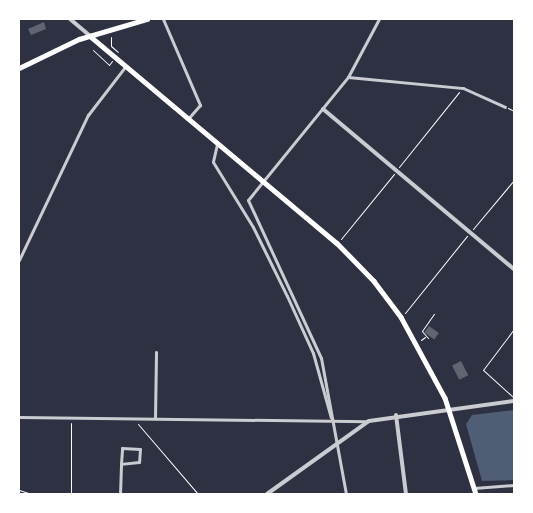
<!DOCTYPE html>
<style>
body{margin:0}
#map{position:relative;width:533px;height:513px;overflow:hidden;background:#2d3142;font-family:Figtree,sans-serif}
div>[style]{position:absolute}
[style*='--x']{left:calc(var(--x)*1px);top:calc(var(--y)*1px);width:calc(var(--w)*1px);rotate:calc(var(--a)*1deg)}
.water>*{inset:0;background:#4f5d75}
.building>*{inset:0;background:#626471;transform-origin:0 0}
.path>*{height:1px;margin:-0.5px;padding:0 0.5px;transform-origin:0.5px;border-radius:0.5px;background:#fff}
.minor>*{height:3px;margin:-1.5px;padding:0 1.5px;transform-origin:1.5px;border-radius:1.5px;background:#caccd0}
.tertiary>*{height:4px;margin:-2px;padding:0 2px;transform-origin:2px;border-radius:2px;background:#caccd0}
.secondary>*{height:4.5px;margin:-2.25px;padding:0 2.25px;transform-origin:2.25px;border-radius:2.25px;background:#fff}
.primary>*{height:5px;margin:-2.5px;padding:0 2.5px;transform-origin:2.5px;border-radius:2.5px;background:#fff}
span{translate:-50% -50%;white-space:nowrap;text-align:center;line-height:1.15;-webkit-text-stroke:4px #fff;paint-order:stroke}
.frame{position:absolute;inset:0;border:20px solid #fff;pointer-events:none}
</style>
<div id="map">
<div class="water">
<i style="clip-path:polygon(514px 410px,514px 480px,482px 481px,466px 424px,472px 415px)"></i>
</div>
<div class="building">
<i style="clip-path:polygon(44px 22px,46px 29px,31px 35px,28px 29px)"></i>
<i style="left:429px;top:326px;width:12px;height:8px;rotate:35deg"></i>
<i style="left:461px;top:361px;width:16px;height:10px;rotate:63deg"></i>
</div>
<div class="path">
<i style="--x:111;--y:37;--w:9;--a:90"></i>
<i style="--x:111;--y:46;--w:9;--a:41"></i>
<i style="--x:93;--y:50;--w:22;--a:43"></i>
<i style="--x:109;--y:65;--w:5;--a:-53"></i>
<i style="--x:508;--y:108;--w:7;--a:27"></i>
<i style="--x:399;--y:167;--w:96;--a:-51.3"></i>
<i style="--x:473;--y:229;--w:64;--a:-50.1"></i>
<i style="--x:341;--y:239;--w:84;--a:-50.8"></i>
<i style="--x:405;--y:313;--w:99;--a:-51.2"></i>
<i style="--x:428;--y:338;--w:9;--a:-131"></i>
<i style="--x:422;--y:331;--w:21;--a:-55"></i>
<i style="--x:421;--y:340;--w:5;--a:-37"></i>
<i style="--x:513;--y:397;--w:40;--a:-138"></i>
<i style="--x:483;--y:370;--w:51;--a:-52.9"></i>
<i style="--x:138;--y:424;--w:92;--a:49.4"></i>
<i style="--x:19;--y:490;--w:13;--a:18"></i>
<i style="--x:71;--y:494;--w:71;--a:-90"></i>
</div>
<div class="minor">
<i style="--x:163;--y:19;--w:94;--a:66.7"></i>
<i style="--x:200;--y:105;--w:18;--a:131"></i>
<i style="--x:348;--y:77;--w:116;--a:5.5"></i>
<i style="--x:463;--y:88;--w:46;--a:24.3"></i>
<i style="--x:217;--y:144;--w:18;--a:103"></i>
<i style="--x:213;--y:162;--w:76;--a:58.4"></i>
<i style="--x:253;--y:227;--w:77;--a:63.8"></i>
<i style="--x:287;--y:296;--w:63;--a:65.5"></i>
<i style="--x:313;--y:353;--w:67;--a:74.5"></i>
<i style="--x:19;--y:260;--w:161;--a:-64.6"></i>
<i style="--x:88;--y:115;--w:61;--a:-52.4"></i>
<i style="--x:19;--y:417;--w:349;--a:0.7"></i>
<i style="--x:155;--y:418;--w:66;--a:-89.1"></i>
<i style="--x:474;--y:488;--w:40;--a:-4.3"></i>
<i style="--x:120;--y:494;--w:30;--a:-88"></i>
<i style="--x:121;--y:464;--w:16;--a:-86"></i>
<i style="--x:122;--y:448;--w:18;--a:3"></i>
<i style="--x:140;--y:449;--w:13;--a:94"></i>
<i style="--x:139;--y:462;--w:18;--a:174"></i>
<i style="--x:346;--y:494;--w:138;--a:-100.4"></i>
<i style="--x:321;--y:358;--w:174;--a:-114.8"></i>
<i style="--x:248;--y:200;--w:159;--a:-50.9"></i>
<i style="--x:348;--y:77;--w:66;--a:-61.9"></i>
</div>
<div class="tertiary">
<i style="--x:70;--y:19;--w:26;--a:40"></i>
<i style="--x:323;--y:109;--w:249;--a:40"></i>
<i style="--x:396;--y:415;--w:80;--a:82.8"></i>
<i style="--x:267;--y:494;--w:125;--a:-35.6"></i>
<i style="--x:369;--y:421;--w:146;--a:-7.9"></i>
</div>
<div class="secondary">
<i style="--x:90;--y:36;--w:322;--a:40"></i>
<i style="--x:337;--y:243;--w:53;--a:45.8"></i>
<i style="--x:374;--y:281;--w:45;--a:53.1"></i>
<i style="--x:401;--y:317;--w:92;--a:61.5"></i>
<i style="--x:445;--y:398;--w:101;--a:72.1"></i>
</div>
<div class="primary">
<i style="--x:19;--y:68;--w:67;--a:-25.8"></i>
<i style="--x:79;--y:39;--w:71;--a:-16.4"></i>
</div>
<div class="frame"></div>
</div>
